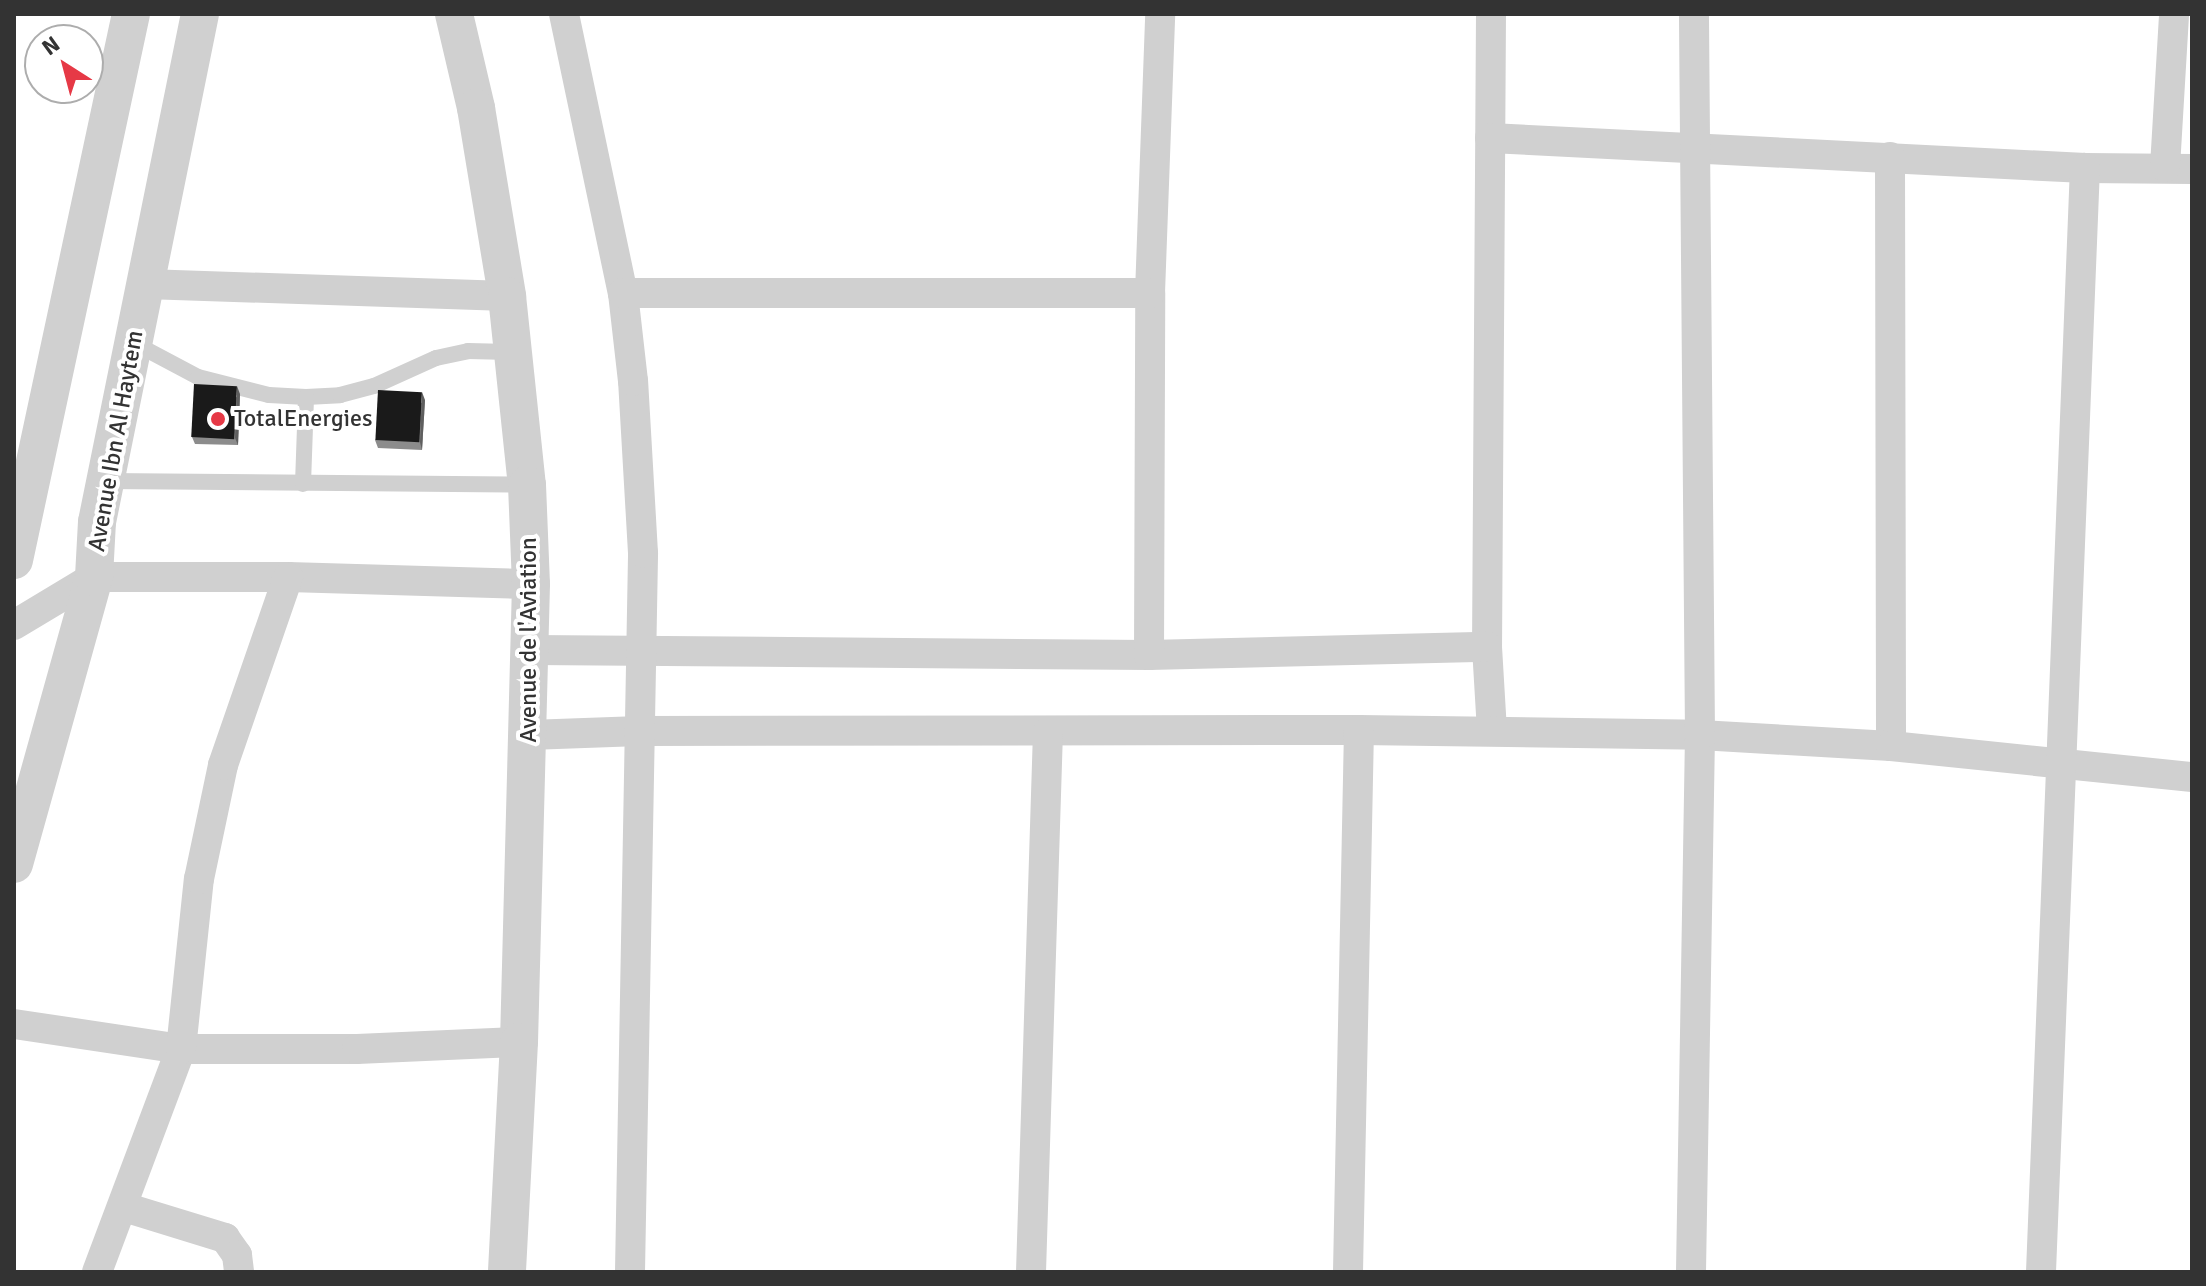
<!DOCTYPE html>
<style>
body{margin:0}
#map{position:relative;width:2206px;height:1286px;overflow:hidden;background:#fff;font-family:Signika,sans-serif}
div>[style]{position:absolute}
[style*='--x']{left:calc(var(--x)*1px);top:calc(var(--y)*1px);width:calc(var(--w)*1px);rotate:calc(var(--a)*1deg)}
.service>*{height:16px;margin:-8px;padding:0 8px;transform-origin:8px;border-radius:8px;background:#d0d0d0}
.minor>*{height:30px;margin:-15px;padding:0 15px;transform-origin:15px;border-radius:15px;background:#d0d0d0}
.tertiary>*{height:38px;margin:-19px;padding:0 19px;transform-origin:19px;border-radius:19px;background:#d0d0d0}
.wall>*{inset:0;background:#8c8c8c}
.shaded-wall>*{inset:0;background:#5f5f5f}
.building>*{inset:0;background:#1a1a1a;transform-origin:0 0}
.dots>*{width:22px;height:22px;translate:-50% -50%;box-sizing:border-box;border:4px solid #fff;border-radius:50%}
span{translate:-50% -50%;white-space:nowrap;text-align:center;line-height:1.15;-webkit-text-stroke:8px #fff;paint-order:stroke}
.poi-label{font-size:24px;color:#333}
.left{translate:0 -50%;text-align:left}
.street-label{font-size:24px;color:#333}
.frame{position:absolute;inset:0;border:16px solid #333;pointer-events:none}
.north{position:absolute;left:24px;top:24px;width:80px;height:80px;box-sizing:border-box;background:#fff;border:2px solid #adadad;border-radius:50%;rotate:324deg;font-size:22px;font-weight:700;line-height:32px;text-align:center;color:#333}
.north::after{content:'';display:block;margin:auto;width:28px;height:36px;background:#e63946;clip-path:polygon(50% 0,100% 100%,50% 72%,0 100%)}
</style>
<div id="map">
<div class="service">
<i style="--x:134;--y:343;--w:72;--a:28"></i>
<i style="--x:198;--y:377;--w:73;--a:14.2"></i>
<i style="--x:269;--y:395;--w:37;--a:3"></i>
<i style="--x:306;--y:397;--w:34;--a:-3"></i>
<i style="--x:340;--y:395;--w:35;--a:-15"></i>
<i style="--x:374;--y:386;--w:68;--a:-24.3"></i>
<i style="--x:436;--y:358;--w:33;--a:-12"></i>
<i style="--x:468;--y:351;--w:47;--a:1.2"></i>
<i style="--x:106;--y:481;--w:421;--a:0.5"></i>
<i style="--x:303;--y:484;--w:87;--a:-88"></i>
</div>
<div class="minor">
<i style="--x:564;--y:14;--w:285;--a:78.1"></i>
<i style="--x:1491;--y:14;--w:633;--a:90.36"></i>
<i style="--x:1487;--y:647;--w:83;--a:86.6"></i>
<i style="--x:1490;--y:138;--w:596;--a:2.89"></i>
<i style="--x:2085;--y:168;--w:107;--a:0.5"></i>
<i style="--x:1890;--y:157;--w:589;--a:89.9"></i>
<i style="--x:2165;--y:167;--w:153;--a:-86.6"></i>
<i style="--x:145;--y:284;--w:362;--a:1.9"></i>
<i style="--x:14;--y:625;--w:93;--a:-31"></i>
<i style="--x:94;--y:577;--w:194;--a:0"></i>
<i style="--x:288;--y:577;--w:243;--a:1.7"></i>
<i style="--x:532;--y:650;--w:617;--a:0.46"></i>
<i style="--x:1149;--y:655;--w:338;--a:-1.4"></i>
<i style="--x:1149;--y:655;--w:362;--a:-89.8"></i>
<i style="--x:1150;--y:293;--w:279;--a:-87.9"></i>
<i style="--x:529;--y:735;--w:111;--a:-2.1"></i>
<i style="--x:640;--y:731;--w:719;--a:-0.08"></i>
<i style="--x:1359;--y:730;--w:341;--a:0.8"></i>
<i style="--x:1700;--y:735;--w:191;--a:3.3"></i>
<i style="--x:1891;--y:746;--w:303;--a:5.9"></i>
<i style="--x:14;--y:1024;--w:169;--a:8.5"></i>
<i style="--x:181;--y:1049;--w:176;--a:0"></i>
<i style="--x:357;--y:1049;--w:162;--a:-2.5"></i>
<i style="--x:124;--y:1207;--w:106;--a:17.1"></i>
<i style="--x:225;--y:1238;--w:21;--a:55"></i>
<i style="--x:237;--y:1255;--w:17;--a:83"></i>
<i style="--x:97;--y:1272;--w:238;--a:-69.4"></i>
<i style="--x:181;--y:1049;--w:171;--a:-84"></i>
<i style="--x:199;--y:879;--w:116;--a:-78.1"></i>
<i style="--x:223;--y:765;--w:199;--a:-70.9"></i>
<i style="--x:630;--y:1272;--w:719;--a:-88.96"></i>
<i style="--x:643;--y:553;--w:172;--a:-93.3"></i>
<i style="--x:633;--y:381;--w:89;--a:-96.5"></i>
<i style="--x:623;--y:293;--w:527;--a:0"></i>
<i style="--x:1031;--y:1272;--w:540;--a:-88.2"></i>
<i style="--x:1348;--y:1272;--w:542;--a:-88.84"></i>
<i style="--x:1691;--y:1272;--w:537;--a:-89.04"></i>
<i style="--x:1700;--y:735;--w:721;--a:-90.48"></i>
<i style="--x:2041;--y:1272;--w:1105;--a:-87.72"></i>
</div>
<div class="tertiary">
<i style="--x:454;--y:14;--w:97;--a:76.8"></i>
<i style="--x:476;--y:108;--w:191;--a:80.6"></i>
<i style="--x:507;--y:296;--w:190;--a:84"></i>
<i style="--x:527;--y:485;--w:99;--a:87.7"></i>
<i style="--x:531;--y:584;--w:458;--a:91.5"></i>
<i style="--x:519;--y:1042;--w:230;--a:93"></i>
<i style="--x:14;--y:560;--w:558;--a:-77.91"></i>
<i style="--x:14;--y:864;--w:298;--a:-74.4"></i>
<i style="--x:94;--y:577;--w:55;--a:-86.9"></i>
<i style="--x:97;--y:522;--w:518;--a:-78.54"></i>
</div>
<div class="wall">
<i style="clip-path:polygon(240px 394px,238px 445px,195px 444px,192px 437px)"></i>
<i style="clip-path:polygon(425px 400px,422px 450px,378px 448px,375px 440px)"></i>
</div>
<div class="shaded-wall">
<i style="clip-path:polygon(237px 386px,240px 394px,238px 445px,235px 438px)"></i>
<i style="clip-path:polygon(422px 392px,425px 400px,422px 450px,420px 442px)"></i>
</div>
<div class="building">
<i style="left:194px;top:384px;width:43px;height:53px;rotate:3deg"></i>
<i style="left:378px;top:390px;width:44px;height:50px;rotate:3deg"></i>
</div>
<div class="dots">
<i style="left:218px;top:419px;background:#e63946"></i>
</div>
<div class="poi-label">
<span class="left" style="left:234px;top:419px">TotalEnergies</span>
</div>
<div class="street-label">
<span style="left:116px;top:441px;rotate:-80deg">Avenue Ibn Al Haytem</span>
<span style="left:529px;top:640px;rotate:-90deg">Avenue de l'Aviation</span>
</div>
<div class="frame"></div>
<div class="north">N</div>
</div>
